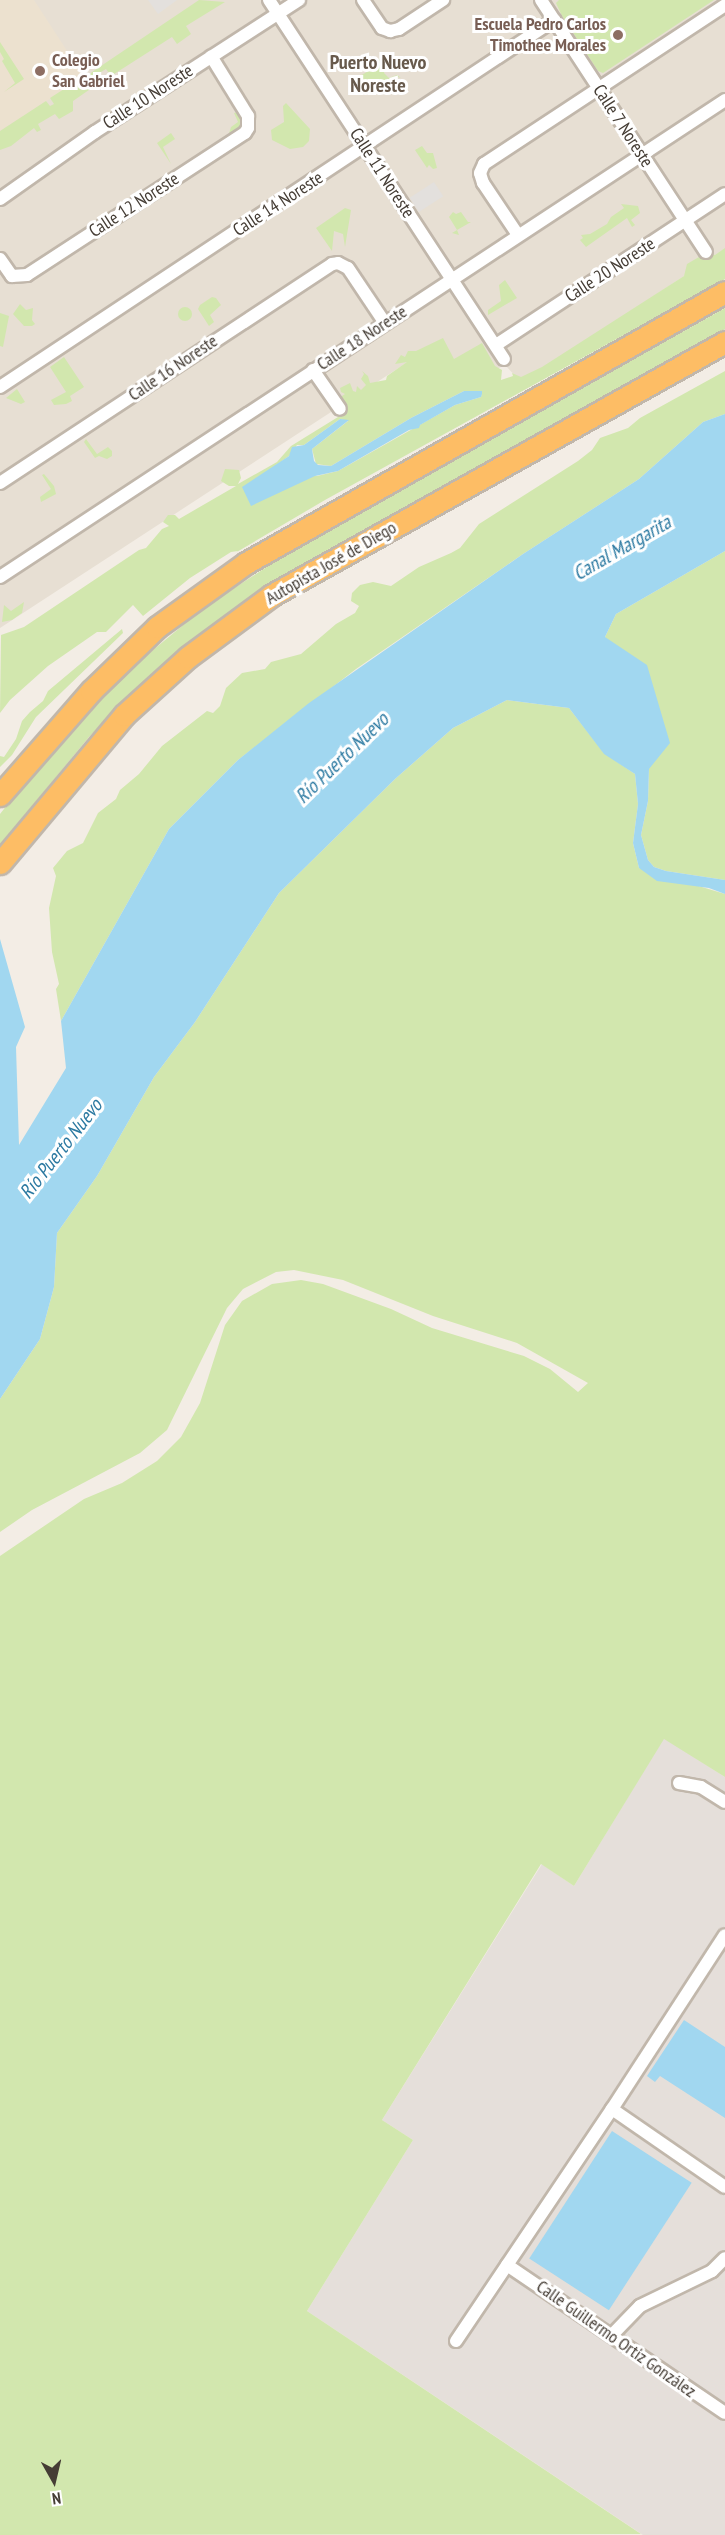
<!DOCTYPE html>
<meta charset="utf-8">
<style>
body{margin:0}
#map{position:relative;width:725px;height:2535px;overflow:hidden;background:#f3ede5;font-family:"PT Sans Narrow",sans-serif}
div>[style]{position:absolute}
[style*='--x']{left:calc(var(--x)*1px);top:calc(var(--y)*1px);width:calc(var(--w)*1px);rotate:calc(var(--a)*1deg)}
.residential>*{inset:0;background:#e7dfd3}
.industrial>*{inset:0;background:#e5dfda}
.education>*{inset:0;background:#ece1cf}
.green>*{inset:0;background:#d2e7ae}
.round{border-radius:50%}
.parking>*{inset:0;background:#e3e0dd;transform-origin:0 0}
.water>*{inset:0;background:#a1d7f0;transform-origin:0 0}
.roads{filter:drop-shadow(2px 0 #c1b7ab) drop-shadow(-2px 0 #c1b7ab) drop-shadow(0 2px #c1b7ab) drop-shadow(0 -2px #c1b7ab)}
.street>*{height:12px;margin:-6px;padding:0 6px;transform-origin:6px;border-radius:6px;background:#fff}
.highway>*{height:21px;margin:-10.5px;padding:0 10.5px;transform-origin:10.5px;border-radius:10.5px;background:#fdbd65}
.dots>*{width:16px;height:16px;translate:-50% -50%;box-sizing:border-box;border:3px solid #fff;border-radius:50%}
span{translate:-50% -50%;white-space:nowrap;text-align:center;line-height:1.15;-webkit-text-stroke:6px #fff;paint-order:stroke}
.education-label{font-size:18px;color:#785e54;font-weight:700}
.right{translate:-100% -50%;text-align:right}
.left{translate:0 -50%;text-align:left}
.street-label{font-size:18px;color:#453d35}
.neighbourhood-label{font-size:20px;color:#685a4c;font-weight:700}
.water-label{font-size:20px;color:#2b79a1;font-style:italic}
.north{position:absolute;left:24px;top:2451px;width:60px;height:60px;-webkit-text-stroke:4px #fff;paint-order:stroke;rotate:172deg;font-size:16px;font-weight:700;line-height:24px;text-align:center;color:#453d35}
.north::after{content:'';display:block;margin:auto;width:21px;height:27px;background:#453d35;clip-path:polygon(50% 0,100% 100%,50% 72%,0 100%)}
</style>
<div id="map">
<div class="residential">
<i style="clip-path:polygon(0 0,725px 0,725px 249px,522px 383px,505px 365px,499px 368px,460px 368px,440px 341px,0 628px)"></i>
</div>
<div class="industrial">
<i style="clip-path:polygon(664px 1738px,725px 1777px,725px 2535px,643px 2535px,307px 2311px,413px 2140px,382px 2120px,542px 1864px,574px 1886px)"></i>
</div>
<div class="education">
<i style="clip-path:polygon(0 0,34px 0,84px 77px,0 131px)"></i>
</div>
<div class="green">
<i style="clip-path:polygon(199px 0,225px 2px,186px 26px,191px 34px,177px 44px,172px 37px,111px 76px,106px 69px,94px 76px,99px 83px,73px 101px,73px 111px,59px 119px,55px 114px,38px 124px,41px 130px,37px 132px,34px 128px,11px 146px,0 150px,0 131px,46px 101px,50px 106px,54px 104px,50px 98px,75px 82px,79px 88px,90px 81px,88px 76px,92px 72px)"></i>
<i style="clip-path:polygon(559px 0,714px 0,603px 73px,598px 71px,562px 16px,556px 3px)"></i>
<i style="clip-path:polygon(0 42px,24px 79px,4px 92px,15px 83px,2px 61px,4px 59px,0 52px)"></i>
<i style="clip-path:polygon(382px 56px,386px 59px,384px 73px,389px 78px,397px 75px,401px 78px,398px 77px,383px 87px,373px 82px,368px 85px,370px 88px,367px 89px,365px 81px,360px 76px,372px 69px)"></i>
<i style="clip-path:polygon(286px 103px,310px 129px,309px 141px,303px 147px,290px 149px,272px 140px,271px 130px,284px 122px,283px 106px)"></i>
<i style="clip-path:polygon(241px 111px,243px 128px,227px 140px,231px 127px,238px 122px,234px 113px)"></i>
<i style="clip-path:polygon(171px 133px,175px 139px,163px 147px,171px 164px,157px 143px)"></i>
<i style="clip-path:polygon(422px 146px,427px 153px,433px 153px,437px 168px,433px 169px,429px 165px,427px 168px,415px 150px)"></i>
<i style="clip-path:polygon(621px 204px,638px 206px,640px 213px,631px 220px,635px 225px,632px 227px,627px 218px,586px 247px,580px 240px,583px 238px,581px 235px,590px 234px,607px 224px,611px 217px,624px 208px)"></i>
<i style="clip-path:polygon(345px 208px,351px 210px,345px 247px,343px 234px,334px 231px,332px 251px,316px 228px)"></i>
<i style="clip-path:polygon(453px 212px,456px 214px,461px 212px,468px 222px,471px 222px,457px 230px,459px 235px,452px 233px,457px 230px,449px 217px)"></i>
<i style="clip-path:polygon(evenodd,725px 248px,725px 279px,325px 500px,235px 553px,238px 551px,231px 552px,190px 578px,143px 616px,133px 605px,106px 632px,97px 632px,48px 666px,10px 700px,0 713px,1px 635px,24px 627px,139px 550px,146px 548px,162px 529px,169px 526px,163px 522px,168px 515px,175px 515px,179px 519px,236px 486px,229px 486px,221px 481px,225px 469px,239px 470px,241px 478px,238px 484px,277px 462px,291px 446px,338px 417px,342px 406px,347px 404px,339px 398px,345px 394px,341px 392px,340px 388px,350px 383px,353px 391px,356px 392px,357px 386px,361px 390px,366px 385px,361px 379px,364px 374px,362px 371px,368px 376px,370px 383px,386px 380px,387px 376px,407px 362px,395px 364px,401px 355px,405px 357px,408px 351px,416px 351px,443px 338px,454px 359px,482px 343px,495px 366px,502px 370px,501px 380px,513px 376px,512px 373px,521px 377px,542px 367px,684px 276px,687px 264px,699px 257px,696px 252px,715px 255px,725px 248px,464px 391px,482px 392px,481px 397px,455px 405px,338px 471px,317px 476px,272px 468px,289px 456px,297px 445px,304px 445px,340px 419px,348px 421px,312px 449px,316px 464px,331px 466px,411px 418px,464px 391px)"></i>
<i style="clip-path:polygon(505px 280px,517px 298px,488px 315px,488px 310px,501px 301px,499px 285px)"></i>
<i style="clip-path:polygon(212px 297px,216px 298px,221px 305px,210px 315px,214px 322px,209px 326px,198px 309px,200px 305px)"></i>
<i style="clip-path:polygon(20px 304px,26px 310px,33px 308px,32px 320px,35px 324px,32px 326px,24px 326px,13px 314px)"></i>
<i class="round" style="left:178px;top:307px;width:14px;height:14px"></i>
<i style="clip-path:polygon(725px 308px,725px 329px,322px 553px,240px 606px,128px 697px,89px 737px,0 845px,0 814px,56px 744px,135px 665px,205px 607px,299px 546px)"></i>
<i style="clip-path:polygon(0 313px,9px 316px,3px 347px,0 346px)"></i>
<i style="clip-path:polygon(64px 357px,84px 387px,70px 396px,72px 401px,66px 404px,54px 405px,51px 400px,66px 392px,50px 367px)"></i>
<i style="clip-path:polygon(725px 371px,725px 414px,703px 422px,639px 479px,523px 554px,356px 669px,238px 760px,169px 829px,61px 1021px,56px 989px,59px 984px,52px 952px,49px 908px,56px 876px,53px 868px,67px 851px,83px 843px,98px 813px,116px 799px,120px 790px,139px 774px,162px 746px,207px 711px,213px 713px,220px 706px,226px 688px,242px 673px,265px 669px,271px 662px,301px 654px,336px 624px,355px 613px,359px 606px,351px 601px,352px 593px,360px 585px,373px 582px,391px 586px,419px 567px,451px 553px,460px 548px,479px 524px,578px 461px,592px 450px,600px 438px,628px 428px,640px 418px)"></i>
<i style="clip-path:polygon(17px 389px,25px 402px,21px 404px,6px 398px)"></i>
<i style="clip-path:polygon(86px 439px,97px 454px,108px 447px,112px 451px,112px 456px,107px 459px,99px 456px,95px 458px,84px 442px)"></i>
<i style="clip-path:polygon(44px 474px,54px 486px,56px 494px,41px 502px,40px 497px,51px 489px,42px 475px)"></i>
<i style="clip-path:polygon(725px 551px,725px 880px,666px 871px,654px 867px,648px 860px,641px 835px,648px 801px,649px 769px,605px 637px,616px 614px)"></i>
<i style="clip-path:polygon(24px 602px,22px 613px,12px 620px,2px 622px,4px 605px,11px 611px)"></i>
<i style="clip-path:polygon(122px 629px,123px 633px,36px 717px,12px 755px,0 767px,0 756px,4px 757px,16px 739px,22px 721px,30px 712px,43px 701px,48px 691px)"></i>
<i style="clip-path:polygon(507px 700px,569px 708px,604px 753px,635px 774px,638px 804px,633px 843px,639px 868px,725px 894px,725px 1777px,664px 1739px,574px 1886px,541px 1864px,382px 2120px,413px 2140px,307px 2311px,641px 2534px,0 2535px,0 1556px,84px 1499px,122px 1483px,157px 1461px,181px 1437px,200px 1403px,225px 1325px,242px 1301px,272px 1284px,301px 1280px,323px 1284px,391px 1309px,432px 1328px,524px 1356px,550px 1369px,578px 1392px,588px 1383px,517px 1343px,433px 1316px,343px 1280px,294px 1270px,276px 1272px,243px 1289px,227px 1308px,167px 1430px,140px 1453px,32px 1510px,0 1532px,0 1399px,40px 1339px,54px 1287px,57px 1233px,97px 1176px,154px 1077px,195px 1022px,279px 893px,395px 779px,453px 728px)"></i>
</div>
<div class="parking">
<i style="clip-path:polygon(148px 0,177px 0,158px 14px)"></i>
<i style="left:434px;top:182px;width:17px;height:29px;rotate:57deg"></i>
</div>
<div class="water">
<i style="clip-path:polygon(464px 391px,482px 391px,482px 394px,481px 397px,455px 405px,420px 425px,419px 428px,409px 430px,338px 471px,315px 476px,251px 506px,242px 487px,289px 456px,292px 447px,304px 445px,340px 419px,349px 420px,312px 449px,314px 461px,318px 465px,331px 466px,411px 418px)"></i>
<i style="clip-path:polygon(725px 414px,725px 551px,616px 614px,605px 637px,647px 665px,670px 743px,649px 769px,648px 801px,641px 835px,648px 860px,654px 867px,666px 871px,725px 880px,725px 894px,709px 888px,657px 881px,639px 868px,633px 843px,638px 804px,635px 774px,604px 754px,569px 708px,507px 700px,453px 728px,395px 779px,279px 893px,195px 1022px,154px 1077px,97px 1176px,57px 1233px,54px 1287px,40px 1339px,0 1399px,0 939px,25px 1027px,16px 1047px,19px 1145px,66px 1068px,61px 1021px,169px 829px,238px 760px,309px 703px,523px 554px,639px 479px,703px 422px)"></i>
<i style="clip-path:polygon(684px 2020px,725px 2047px,725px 2118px,660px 2076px,655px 2082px,647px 2076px)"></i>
<i style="left:612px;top:2131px;width:95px;height:152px;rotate:33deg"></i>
</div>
<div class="roads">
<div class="street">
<i style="--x:269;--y:0;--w:429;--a:56.8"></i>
<i style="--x:363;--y:0;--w:34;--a:56"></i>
<i style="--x:382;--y:28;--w:9;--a:21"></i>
<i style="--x:390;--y:31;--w:9;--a:-13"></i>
<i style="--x:399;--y:29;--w:53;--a:-33.4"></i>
<i style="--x:541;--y:0;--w:301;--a:56.8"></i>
<i style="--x:0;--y:199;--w:116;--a:-35.2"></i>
<i style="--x:95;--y:132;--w:243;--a:-32.9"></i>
<i style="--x:518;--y:235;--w:63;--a:-123.9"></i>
<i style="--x:483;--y:183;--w:10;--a:-107"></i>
<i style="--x:480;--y:173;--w:10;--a:-66"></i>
<i style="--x:484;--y:164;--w:289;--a:-33.4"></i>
<i style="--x:0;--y:259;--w:21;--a:55"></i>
<i style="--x:12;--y:276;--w:15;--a:-4"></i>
<i style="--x:27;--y:275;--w:260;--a:-33.1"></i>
<i style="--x:245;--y:133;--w:6;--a:-59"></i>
<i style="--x:248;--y:128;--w:12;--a:-90"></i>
<i style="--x:248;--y:116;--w:70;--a:-121.7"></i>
<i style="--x:496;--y:345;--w:274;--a:-33.4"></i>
<i style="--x:313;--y:370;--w:47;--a:55.3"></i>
<i style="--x:0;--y:387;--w:665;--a:-33.52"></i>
<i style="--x:0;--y:483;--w:398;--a:-33.4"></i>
<i style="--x:332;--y:264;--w:6;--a:-9"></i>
<i style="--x:338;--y:263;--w:11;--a:27"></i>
<i style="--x:348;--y:268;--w:66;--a:56.1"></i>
<i style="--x:0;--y:577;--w:868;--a:-33.34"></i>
<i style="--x:679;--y:1783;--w:22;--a:10"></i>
<i style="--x:701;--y:1787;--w:28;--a:32"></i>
<i style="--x:612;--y:2109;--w:137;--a:34.6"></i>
<i style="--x:507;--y:2265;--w:263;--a:34.2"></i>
<i style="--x:612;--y:2335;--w:40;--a:-46"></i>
<i style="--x:640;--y:2306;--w:80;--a:-25.9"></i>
<i style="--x:712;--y:2271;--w:18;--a:-45"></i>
<i style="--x:456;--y:2341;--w:280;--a:-56.1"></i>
<i style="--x:612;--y:2109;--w:207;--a:-57"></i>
</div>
<div class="highway">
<i style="--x:0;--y:795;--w:138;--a:-48.8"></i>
<i style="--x:91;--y:691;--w:92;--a:-44.1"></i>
<i style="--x:157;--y:627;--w:110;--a:-35.7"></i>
<i style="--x:246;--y:563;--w:550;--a:-29.5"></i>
<i style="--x:0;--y:863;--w:193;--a:-50"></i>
<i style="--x:124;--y:715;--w:86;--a:-42.2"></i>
<i style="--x:188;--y:657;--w:104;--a:-36.4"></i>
<i style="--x:272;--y:595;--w:519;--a:-29.18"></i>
</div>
</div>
<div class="dots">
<i style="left:618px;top:35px;background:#8d6e63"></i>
<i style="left:40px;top:71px;background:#8d6e63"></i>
</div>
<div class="education-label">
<span class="right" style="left:606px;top:35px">Escuela Pedro Carlos<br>Timothee Morales</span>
<span class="left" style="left:52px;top:71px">Colegio<br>San Gabriel</span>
</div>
<div class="street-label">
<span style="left:148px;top:97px;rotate:-33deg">Calle 10 Noreste</span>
<span style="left:623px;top:126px;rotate:57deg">Calle 7 Noreste</span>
<span style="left:382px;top:173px;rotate:57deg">Calle 11 Noreste</span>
<span style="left:278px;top:204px;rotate:-33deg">Calle 14 Noreste</span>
<span style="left:134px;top:205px;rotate:-33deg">Calle 12 Noreste</span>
<span style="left:610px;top:270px;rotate:-33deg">Calle 20 Noreste</span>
<span style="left:362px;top:338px;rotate:-33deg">Calle 18 Noreste</span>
<span style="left:173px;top:368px;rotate:-34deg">Calle 16 Noreste</span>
<span style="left:331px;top:563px;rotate:-30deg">Autopista José de Diego</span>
<span style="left:616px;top:2339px;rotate:35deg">Calle Guillermo Ortiz González</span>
</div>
<div class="neighbourhood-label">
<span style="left:378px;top:74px">Puerto Nuevo<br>Noreste</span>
</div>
<div class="water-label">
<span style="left:622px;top:548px;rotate:-30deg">Canal Margarita</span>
<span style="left:342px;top:758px;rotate:-44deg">Río Puerto Nuevo</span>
<span style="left:61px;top:1149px;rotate:-52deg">Río Puerto Nuevo</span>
</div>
<div class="north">N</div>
</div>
